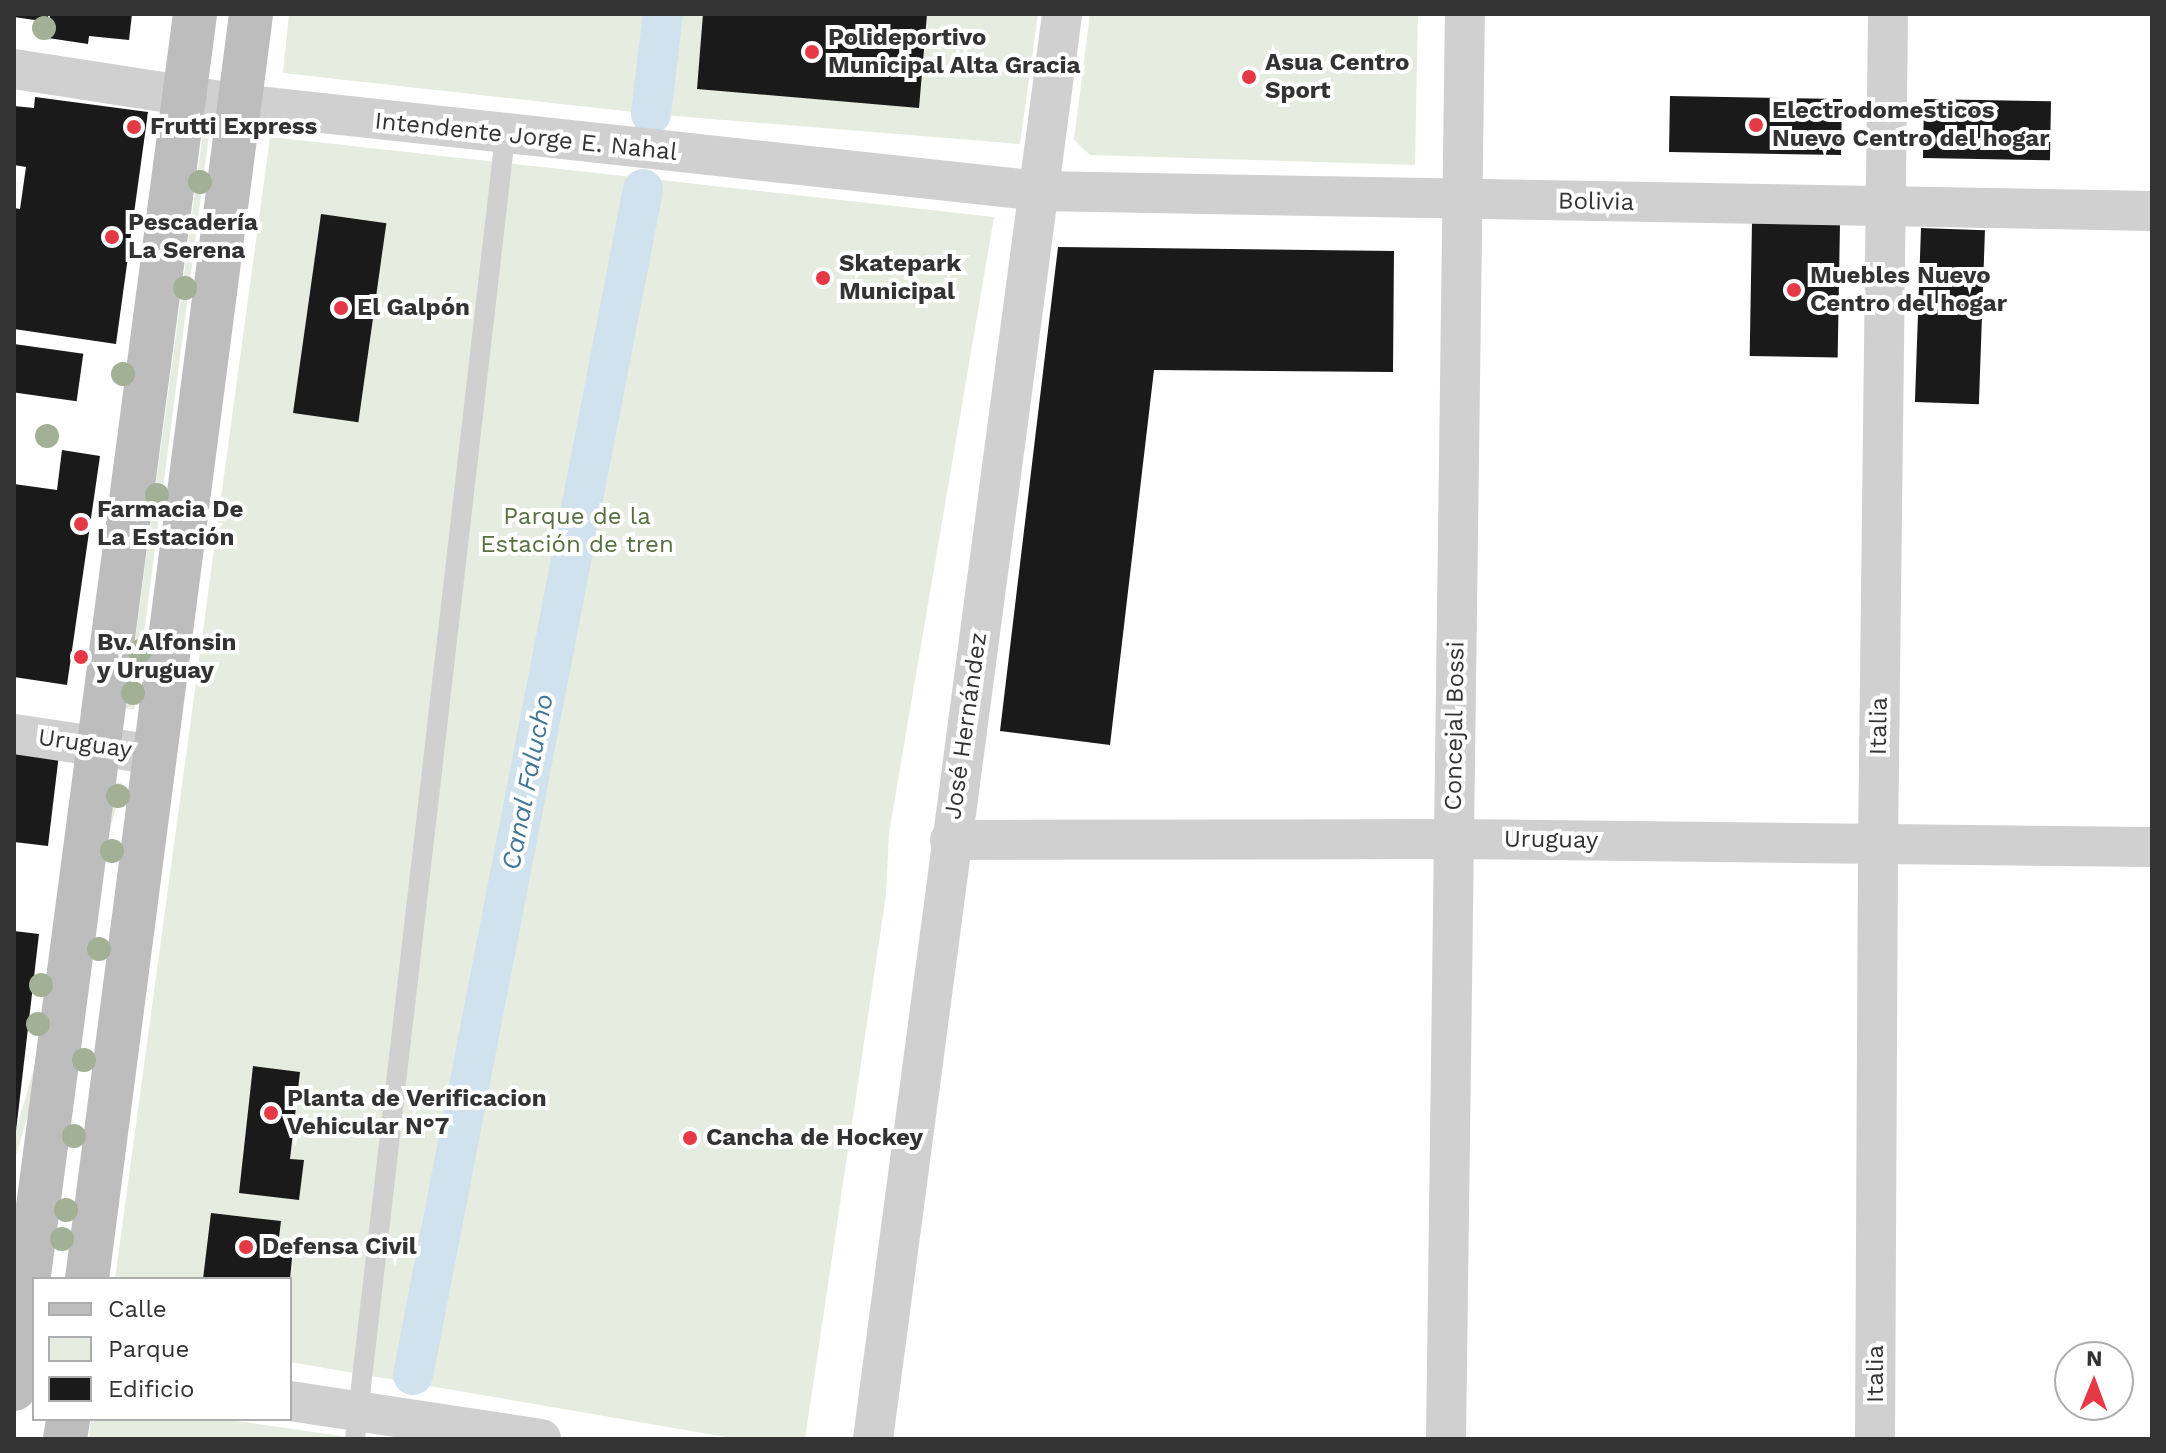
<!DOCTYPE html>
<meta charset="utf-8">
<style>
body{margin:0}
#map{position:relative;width:2166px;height:1453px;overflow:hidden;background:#fff;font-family:"Work Sans",sans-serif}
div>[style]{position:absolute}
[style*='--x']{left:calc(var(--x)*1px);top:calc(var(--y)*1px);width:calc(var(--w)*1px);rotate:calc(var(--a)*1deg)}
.green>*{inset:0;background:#e6ecdf;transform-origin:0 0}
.canal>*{height:40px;margin:-20px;padding:0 20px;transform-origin:20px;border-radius:20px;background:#cfe2ee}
.building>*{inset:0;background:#1a1a1a;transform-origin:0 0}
.lane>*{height:20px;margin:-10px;padding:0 10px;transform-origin:10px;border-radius:10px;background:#d0d0d0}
.street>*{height:40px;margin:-20px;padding:0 20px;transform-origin:20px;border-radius:20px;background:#d0d0d0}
.secondary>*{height:44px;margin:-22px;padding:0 22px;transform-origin:22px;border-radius:22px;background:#bdbdbd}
.trees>*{width:24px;height:24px;margin:-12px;border-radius:50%;background:#a2b095}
.dots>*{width:22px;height:22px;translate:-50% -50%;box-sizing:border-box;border:4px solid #fff;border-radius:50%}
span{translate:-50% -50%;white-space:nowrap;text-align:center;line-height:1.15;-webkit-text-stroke:8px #fff;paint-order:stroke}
.poi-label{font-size:24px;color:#333;font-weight:700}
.left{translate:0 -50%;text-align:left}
.street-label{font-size:24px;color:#333}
.park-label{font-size:24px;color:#56703f}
.water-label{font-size:26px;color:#3f7597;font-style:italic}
.frame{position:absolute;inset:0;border:16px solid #333;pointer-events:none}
.legend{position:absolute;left:32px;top:1277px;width:260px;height:144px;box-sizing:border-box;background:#fff;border:2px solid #adadad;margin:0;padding:10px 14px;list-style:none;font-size:24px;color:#333}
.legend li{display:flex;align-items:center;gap:16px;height:40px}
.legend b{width:40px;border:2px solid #adadad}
.north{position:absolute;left:2054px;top:1341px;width:80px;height:80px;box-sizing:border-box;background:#fff;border:2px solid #adadad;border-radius:50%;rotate:1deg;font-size:22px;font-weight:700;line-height:32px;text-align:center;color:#333}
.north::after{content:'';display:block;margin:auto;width:28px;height:36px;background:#e63946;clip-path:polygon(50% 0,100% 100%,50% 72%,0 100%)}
</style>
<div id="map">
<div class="green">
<i style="clip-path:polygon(289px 14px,1038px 14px,1020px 144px,651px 114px,283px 73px)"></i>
<i style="clip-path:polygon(1090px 14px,1418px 14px,1415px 165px,1090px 155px,1074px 140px)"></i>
<i style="clip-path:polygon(204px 125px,210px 127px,134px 710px,126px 708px)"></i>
<i style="clip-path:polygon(270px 137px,994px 217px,889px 833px,886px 895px,805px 1439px,738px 1439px,290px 1362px,290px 1279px,115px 1279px)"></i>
<i style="left:116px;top:782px;width:7px;height:501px;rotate:16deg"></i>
<i style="clip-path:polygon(91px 1419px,222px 1419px,362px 1439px,89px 1439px)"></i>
</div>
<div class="canal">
<i style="--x:651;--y:114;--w:101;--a:-83.2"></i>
<i style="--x:413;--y:1375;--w:1208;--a:-79.02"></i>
</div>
<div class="building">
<i style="clip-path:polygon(14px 14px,48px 14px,48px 22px,14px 17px)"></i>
<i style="clip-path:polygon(50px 14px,132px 14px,129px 40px,89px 36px,88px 44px,48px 38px)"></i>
<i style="clip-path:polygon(703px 14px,927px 14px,919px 108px,697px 89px)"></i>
<i style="left:1670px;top:96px;width:172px;height:56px;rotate:1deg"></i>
<i style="clip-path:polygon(35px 97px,148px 112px,116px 344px,14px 329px,14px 208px,20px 209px,26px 167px,14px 165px,14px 106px,34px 108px)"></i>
<i style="left:1924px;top:99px;width:127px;height:59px;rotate:1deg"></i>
<i style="left:321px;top:214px;width:66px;height:201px;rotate:8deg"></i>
<i style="left:1752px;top:222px;width:88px;height:134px;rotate:1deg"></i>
<i style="left:1921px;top:228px;width:64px;height:174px;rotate:2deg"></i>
<i style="clip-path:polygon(1058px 247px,1394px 251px,1393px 372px,1154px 370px,1110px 745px,1000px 731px)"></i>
<i style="left:14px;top:344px;width:70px;height:48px;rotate:8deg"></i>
<i style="clip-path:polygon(62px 450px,100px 456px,67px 685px,14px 677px,14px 484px,57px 490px)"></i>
<i style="clip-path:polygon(14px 747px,59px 754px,48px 846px,14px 842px)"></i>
<i style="clip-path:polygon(14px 931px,39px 934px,16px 1131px,14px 1131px)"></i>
<i style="clip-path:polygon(253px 1066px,300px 1072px,290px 1159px,304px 1160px,299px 1200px,239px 1193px)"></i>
<i style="clip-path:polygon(211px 1213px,281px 1221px,278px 1246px,293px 1248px,290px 1279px,203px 1279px)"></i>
</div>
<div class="lane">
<i style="--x:355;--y:1439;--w:1312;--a:-83.43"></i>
</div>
<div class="street">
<i style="--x:14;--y:69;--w:229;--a:8.8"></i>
<i style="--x:240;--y:104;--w:805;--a:6.21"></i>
<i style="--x:1040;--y:191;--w:1112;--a:1.03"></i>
<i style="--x:14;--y:734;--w:144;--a:8.4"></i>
<i style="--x:950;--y:840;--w:504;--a:-0.11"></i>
<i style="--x:1454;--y:839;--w:698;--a:0.66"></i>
<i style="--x:290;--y:1401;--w:254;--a:8.6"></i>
<i style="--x:873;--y:1439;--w:1437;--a:-82.44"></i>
<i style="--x:1446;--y:1439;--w:1425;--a:-89.24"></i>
<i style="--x:1875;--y:1439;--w:594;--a:-89.71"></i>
<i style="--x:1878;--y:845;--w:831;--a:-89.31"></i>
</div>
<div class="secondary">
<i style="--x:87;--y:1279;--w:1276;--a:-82.61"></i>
<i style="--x:14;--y:1389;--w:1387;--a:-82.5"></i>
<i style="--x:65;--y:1439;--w:20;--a:-81"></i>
</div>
<div class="trees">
<i style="left:44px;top:28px"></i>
<i style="left:200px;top:182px"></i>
<i style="left:185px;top:288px"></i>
<i style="left:123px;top:374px"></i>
<i style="left:47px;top:436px"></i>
<i style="left:157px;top:495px"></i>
<i style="left:140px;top:651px"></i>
<i style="left:133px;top:693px"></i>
<i style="left:118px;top:796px"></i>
<i style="left:112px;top:851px"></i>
<i style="left:99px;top:949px"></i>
<i style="left:41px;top:985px"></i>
<i style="left:38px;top:1024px"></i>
<i style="left:84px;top:1060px"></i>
<i style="left:74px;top:1136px"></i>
<i style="left:66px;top:1210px"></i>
<i style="left:62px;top:1239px"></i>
</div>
<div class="dots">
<i style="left:812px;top:52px;background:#e63946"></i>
<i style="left:1249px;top:77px;background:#e63946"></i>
<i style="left:1756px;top:125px;background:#e63946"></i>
<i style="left:134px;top:127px;background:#e63946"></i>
<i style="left:112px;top:237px;background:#e63946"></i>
<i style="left:823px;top:278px;background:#e63946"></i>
<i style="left:1794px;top:290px;background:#e63946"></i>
<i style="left:341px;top:308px;background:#e63946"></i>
<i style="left:81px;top:524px;background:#e63946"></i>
<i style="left:81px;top:657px;background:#e63946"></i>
<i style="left:271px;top:1113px;background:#e63946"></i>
<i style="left:690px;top:1138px;background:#e63946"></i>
<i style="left:246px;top:1247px;background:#e63946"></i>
</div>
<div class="poi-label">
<span class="left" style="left:828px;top:52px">Polideportivo<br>Municipal Alta Gracia</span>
<span class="left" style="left:1265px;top:77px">Asua Centro<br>Sport</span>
<span class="left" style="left:1772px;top:125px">Electrodomesticos<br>Nuevo Centro del hogar</span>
<span class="left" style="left:150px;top:127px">Frutti Express</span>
<span class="left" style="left:128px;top:237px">Pescadería<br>La Serena</span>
<span class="left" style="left:839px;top:278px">Skatepark<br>Municipal</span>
<span class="left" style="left:1810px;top:290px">Muebles Nuevo<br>Centro del hogar</span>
<span class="left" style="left:357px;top:308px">El Galpón</span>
<span class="left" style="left:97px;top:524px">Farmacia De<br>La Estación</span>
<span class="left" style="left:97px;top:657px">Bv. Alfonsin<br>y Uruguay</span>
<span class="left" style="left:287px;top:1113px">Planta de Verificacion<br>Vehicular N°7</span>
<span class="left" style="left:706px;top:1138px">Cancha de Hockey</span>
<span class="left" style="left:262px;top:1247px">Defensa Civil</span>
</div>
<div class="street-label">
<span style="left:526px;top:137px;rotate:6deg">Intendente Jorge E. Nahal</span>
<span style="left:1596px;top:202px;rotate:1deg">Bolivia</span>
<span style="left:966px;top:726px;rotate:-82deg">José Hernández</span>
<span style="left:1455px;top:726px;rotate:-89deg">Concejal Bossi</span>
<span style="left:1879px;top:726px;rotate:-89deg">Italia</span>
<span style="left:85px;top:744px;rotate:8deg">Uruguay</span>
<span style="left:1551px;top:840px;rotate:1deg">Uruguay</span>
<span style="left:1876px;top:1374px;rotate:-90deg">Italia</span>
</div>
<div class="park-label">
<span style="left:577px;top:531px">Parque de la<br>Estación de tren</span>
</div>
<div class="water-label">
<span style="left:528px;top:782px;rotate:-79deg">Canal Falucho</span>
</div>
<div class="frame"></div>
<ul class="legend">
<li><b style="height:10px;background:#bdbdbd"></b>Calle</li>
<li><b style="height:22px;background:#e6ecdf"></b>Parque</li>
<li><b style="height:22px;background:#1a1a1a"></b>Edificio</li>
</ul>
<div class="north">N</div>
</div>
